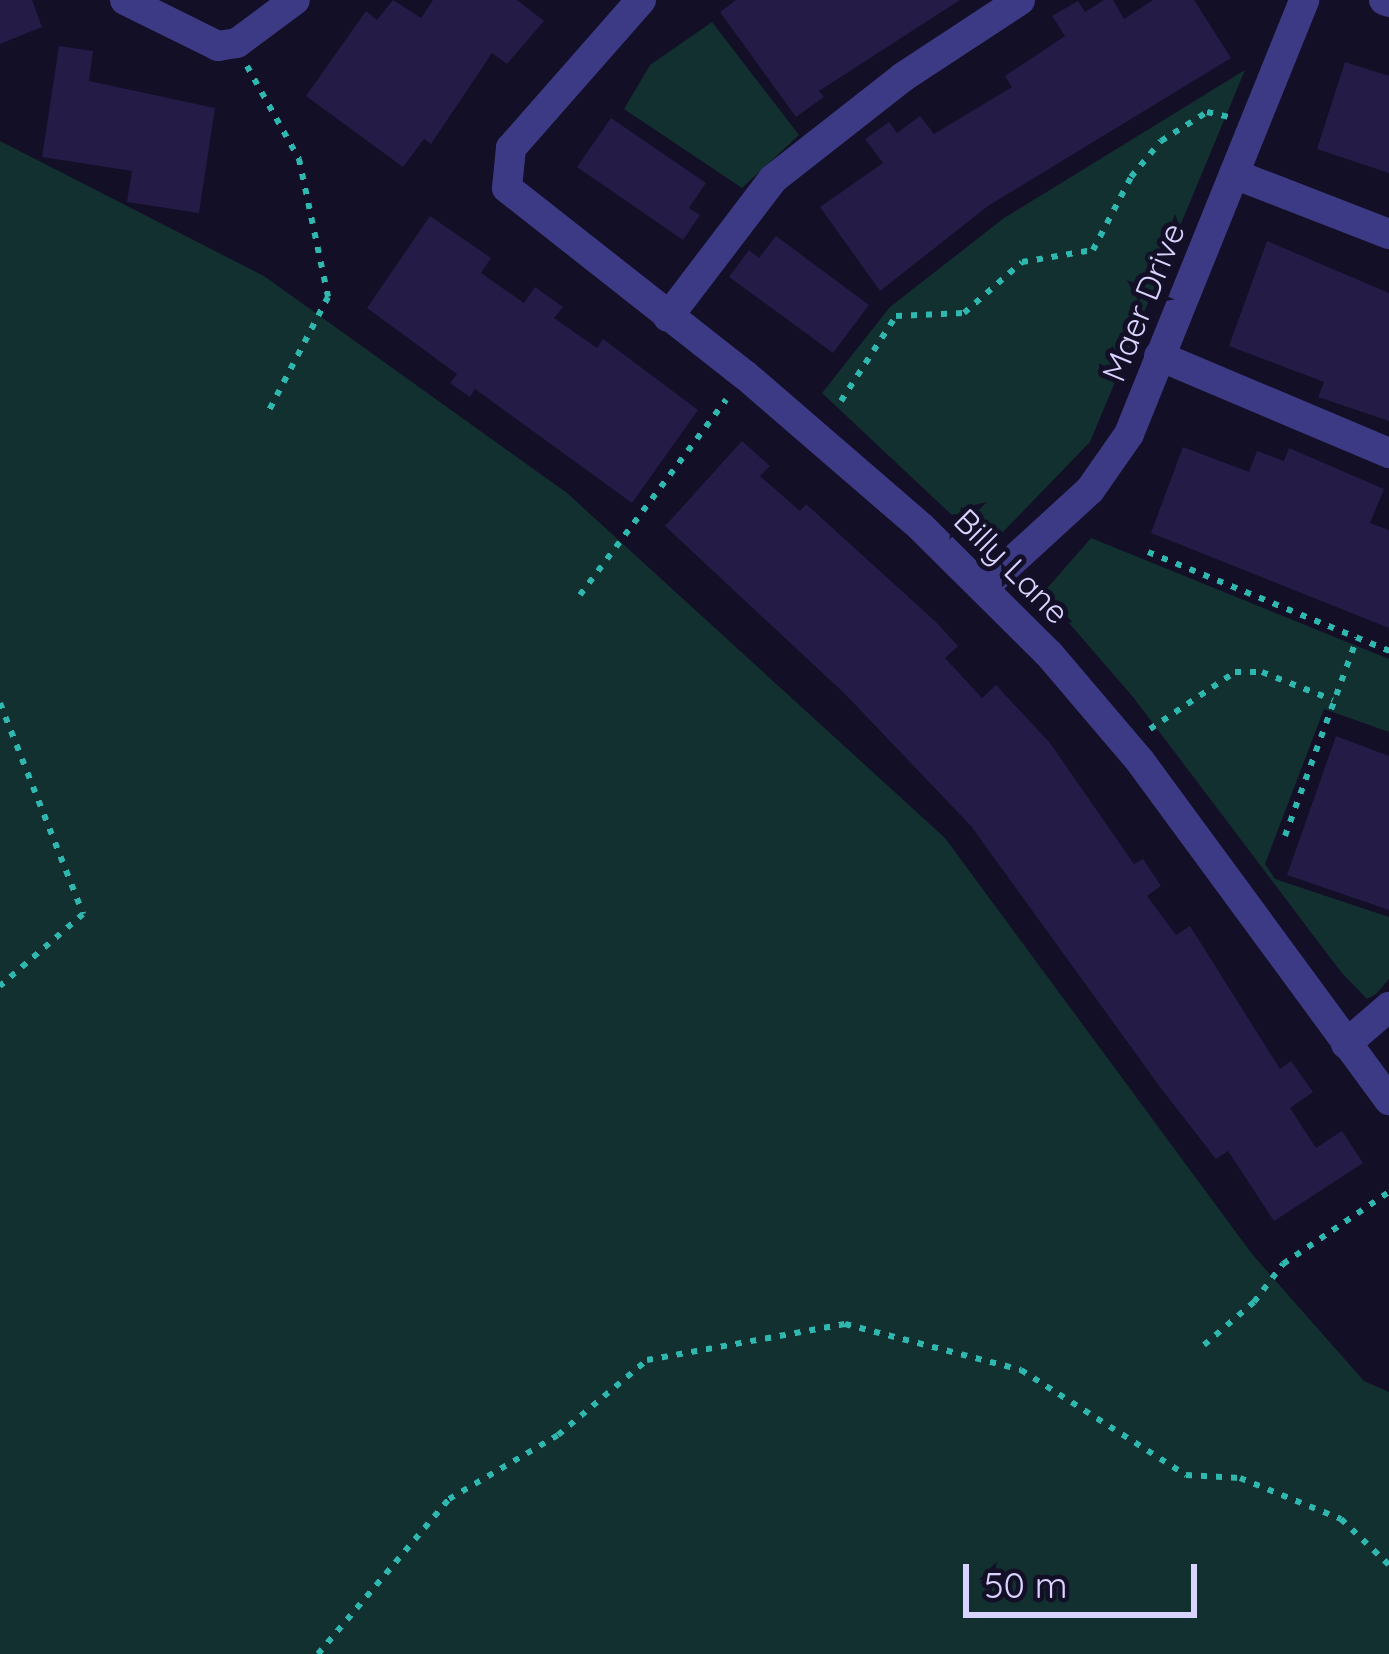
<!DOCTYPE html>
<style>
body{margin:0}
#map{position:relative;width:1389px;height:1654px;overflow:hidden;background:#130f26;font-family:Quicksand,sans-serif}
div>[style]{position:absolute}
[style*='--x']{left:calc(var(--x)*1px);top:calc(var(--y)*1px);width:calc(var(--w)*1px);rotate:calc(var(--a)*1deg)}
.green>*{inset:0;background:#12302f}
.building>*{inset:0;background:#241b47}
.path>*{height:6px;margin-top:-3px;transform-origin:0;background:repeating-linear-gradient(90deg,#2fb8b0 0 6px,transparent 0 15px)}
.minor>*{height:30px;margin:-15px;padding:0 15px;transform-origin:15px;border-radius:15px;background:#3d3a85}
span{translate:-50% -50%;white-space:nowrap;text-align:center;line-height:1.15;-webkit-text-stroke:10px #130f26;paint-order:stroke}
.street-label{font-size:33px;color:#d9d4ff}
.scale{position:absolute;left:963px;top:1564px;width:234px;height:54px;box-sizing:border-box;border:6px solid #d9d4ff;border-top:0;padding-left:15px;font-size:36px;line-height:42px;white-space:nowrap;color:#d9d4ff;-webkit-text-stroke:9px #130f26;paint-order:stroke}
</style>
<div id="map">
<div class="green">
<i style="clip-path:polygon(712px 22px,799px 135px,742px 188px,624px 109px,650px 65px)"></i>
<i style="clip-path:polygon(1245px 70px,1090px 442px,1001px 534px,972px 534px,822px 393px,890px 307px,1004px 218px)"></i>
<i style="clip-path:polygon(0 141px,264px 276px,567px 493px,945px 838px,1252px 1254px,1364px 1381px,1389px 1392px,1389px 1654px,0 1654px)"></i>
<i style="clip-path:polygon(1091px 538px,1389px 659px,1389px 732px,1324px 709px,1265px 864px,1275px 879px,1389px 917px,1389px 979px,1376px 994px,1367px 999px,1341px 972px,1133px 697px,1043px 593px)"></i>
</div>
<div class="building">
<i style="clip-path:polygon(0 0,32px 0,42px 27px,0 44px)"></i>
<i style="clip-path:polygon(393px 0,421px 18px,433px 0,517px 0,544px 21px,507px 64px,492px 53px,431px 144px,424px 139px,403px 167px,306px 96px,366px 11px,377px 20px)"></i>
<i style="clip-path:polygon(736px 0,960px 0,819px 91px,824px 97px,796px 117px,720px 12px)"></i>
<i style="clip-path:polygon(1104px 0,1113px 0,1124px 19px,1153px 0,1194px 0,1231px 58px,988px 206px,880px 291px,820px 207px,883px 163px,865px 139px,889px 122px,897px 133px,920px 116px,934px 134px,1012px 87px,1005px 76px,1065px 36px,1052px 16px,1078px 1px,1085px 12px)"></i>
<i style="clip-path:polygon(59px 46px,93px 51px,89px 81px,215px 108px,199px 213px,127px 202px,132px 171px,42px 157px)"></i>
<i style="clip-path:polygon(1345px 62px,1389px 76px,1389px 173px,1317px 149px)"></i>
<i style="clip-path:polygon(611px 118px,706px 183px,689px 208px,700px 215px,683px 240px,577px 167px)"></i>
<i style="clip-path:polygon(430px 216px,491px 258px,481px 273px,524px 303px,535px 287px,563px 307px,554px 318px,597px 348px,603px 339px,698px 410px,632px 503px,475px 389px,470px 397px,450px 383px,457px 374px,367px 308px)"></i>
<i style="clip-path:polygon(776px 236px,869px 305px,833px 353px,729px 277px,749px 250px,759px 258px)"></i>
<i style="clip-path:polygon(1267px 241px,1389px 293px,1389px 421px,1318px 397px,1324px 382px,1229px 346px)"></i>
<i style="clip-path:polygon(742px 441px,770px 466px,760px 476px,800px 511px,806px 504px,936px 622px,958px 646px,945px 658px,982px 698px,996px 685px,1050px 743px,1134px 864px,1143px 859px,1161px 886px,1147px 896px,1176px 935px,1190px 926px,1280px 1069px,1291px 1061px,1313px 1092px,1290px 1108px,1316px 1148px,1342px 1131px,1363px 1163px,1274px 1221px,1228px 1151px,1216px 1159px,1160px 1087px,971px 826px,845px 694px,665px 526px)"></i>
<i style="clip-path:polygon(1183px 447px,1249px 472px,1257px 451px,1284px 461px,1289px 448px,1384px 489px,1370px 523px,1389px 530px,1389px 628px,1151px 533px)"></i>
<i style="clip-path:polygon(1336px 736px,1389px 756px,1389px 910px,1287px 875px)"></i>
</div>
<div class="path">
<i style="--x:247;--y:66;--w:107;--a:60.8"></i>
<i style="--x:299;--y:159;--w:141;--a:78.1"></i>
<i style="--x:328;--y:297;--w:132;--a:117.5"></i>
<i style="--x:841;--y:401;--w:101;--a:-57.1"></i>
<i style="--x:896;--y:316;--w:68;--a:-2.5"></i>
<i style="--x:964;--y:313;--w:77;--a:-41.3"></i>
<i style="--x:1022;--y:262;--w:72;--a:-9.6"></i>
<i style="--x:1093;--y:250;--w:82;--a:-62.5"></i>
<i style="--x:1131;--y:177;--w:47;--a:-50.2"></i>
<i style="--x:1161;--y:141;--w:54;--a:-32.2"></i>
<i style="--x:1207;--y:112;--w:23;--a:13"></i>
<i style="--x:1148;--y:552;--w:261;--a:22.3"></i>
<i style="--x:580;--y:595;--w:244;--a:-53.2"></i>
<i style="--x:0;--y:703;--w:227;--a:68.5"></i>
<i style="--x:83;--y:914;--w:110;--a:139.1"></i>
<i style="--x:1150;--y:729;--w:102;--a:-33.8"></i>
<i style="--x:1235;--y:672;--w:27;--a:0"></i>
<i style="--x:1262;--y:672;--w:76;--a:21.5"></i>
<i style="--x:1285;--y:836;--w:211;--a:-70"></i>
<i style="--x:1204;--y:1345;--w:66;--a:-40.7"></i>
<i style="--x:1254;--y:1302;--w:48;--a:-52.7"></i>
<i style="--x:1283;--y:1264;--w:128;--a:-34.2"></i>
<i style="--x:318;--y:1654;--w:203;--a:-49.8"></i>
<i style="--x:449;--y:1499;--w:126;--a:-30.4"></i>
<i style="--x:558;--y:1435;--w:116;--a:-40.1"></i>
<i style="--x:647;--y:1360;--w:201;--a:-10.3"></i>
<i style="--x:845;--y:1324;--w:182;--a:14.6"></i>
<i style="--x:1021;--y:1370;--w:196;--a:32.5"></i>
<i style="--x:1186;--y:1475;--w:54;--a:3.2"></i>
<i style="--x:1240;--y:1478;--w:109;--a:22.1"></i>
<i style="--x:1341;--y:1519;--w:66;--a:43.8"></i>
</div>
<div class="minor">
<i style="--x:125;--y:0;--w:104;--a:26.3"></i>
<i style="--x:218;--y:46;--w:19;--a:-9"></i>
<i style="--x:237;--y:43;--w:72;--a:-36.6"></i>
<i style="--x:641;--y:0;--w:197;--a:131.3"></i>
<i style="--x:511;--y:148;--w:40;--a:95.7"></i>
<i style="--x:507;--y:188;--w:303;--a:38.2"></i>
<i style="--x:745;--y:375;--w:233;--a:40.8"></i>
<i style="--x:921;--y:527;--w:180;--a:44.8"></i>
<i style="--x:1049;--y:654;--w:140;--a:49.6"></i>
<i style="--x:1140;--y:761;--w:421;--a:53.7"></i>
<i style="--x:1384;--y:0;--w:5;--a:22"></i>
<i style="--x:1234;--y:174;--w:166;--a:21.2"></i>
<i style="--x:668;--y:317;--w:173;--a:-52.7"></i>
<i style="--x:773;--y:179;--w:165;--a:-38.1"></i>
<i style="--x:903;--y:77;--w:140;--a:-33.3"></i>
<i style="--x:1159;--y:356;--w:250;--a:22.9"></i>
<i style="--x:983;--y:588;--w:145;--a:-42.5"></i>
<i style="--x:1090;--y:490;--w:68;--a:-55.1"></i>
<i style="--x:1129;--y:434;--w:468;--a:-68"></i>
<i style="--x:1346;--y:1044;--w:57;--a:-40.7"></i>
</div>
<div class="street-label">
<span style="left:1143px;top:302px;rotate:-68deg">Maer Drive</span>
<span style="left:1012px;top:566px;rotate:45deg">Billy Lane</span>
</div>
<div class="scale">50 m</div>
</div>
